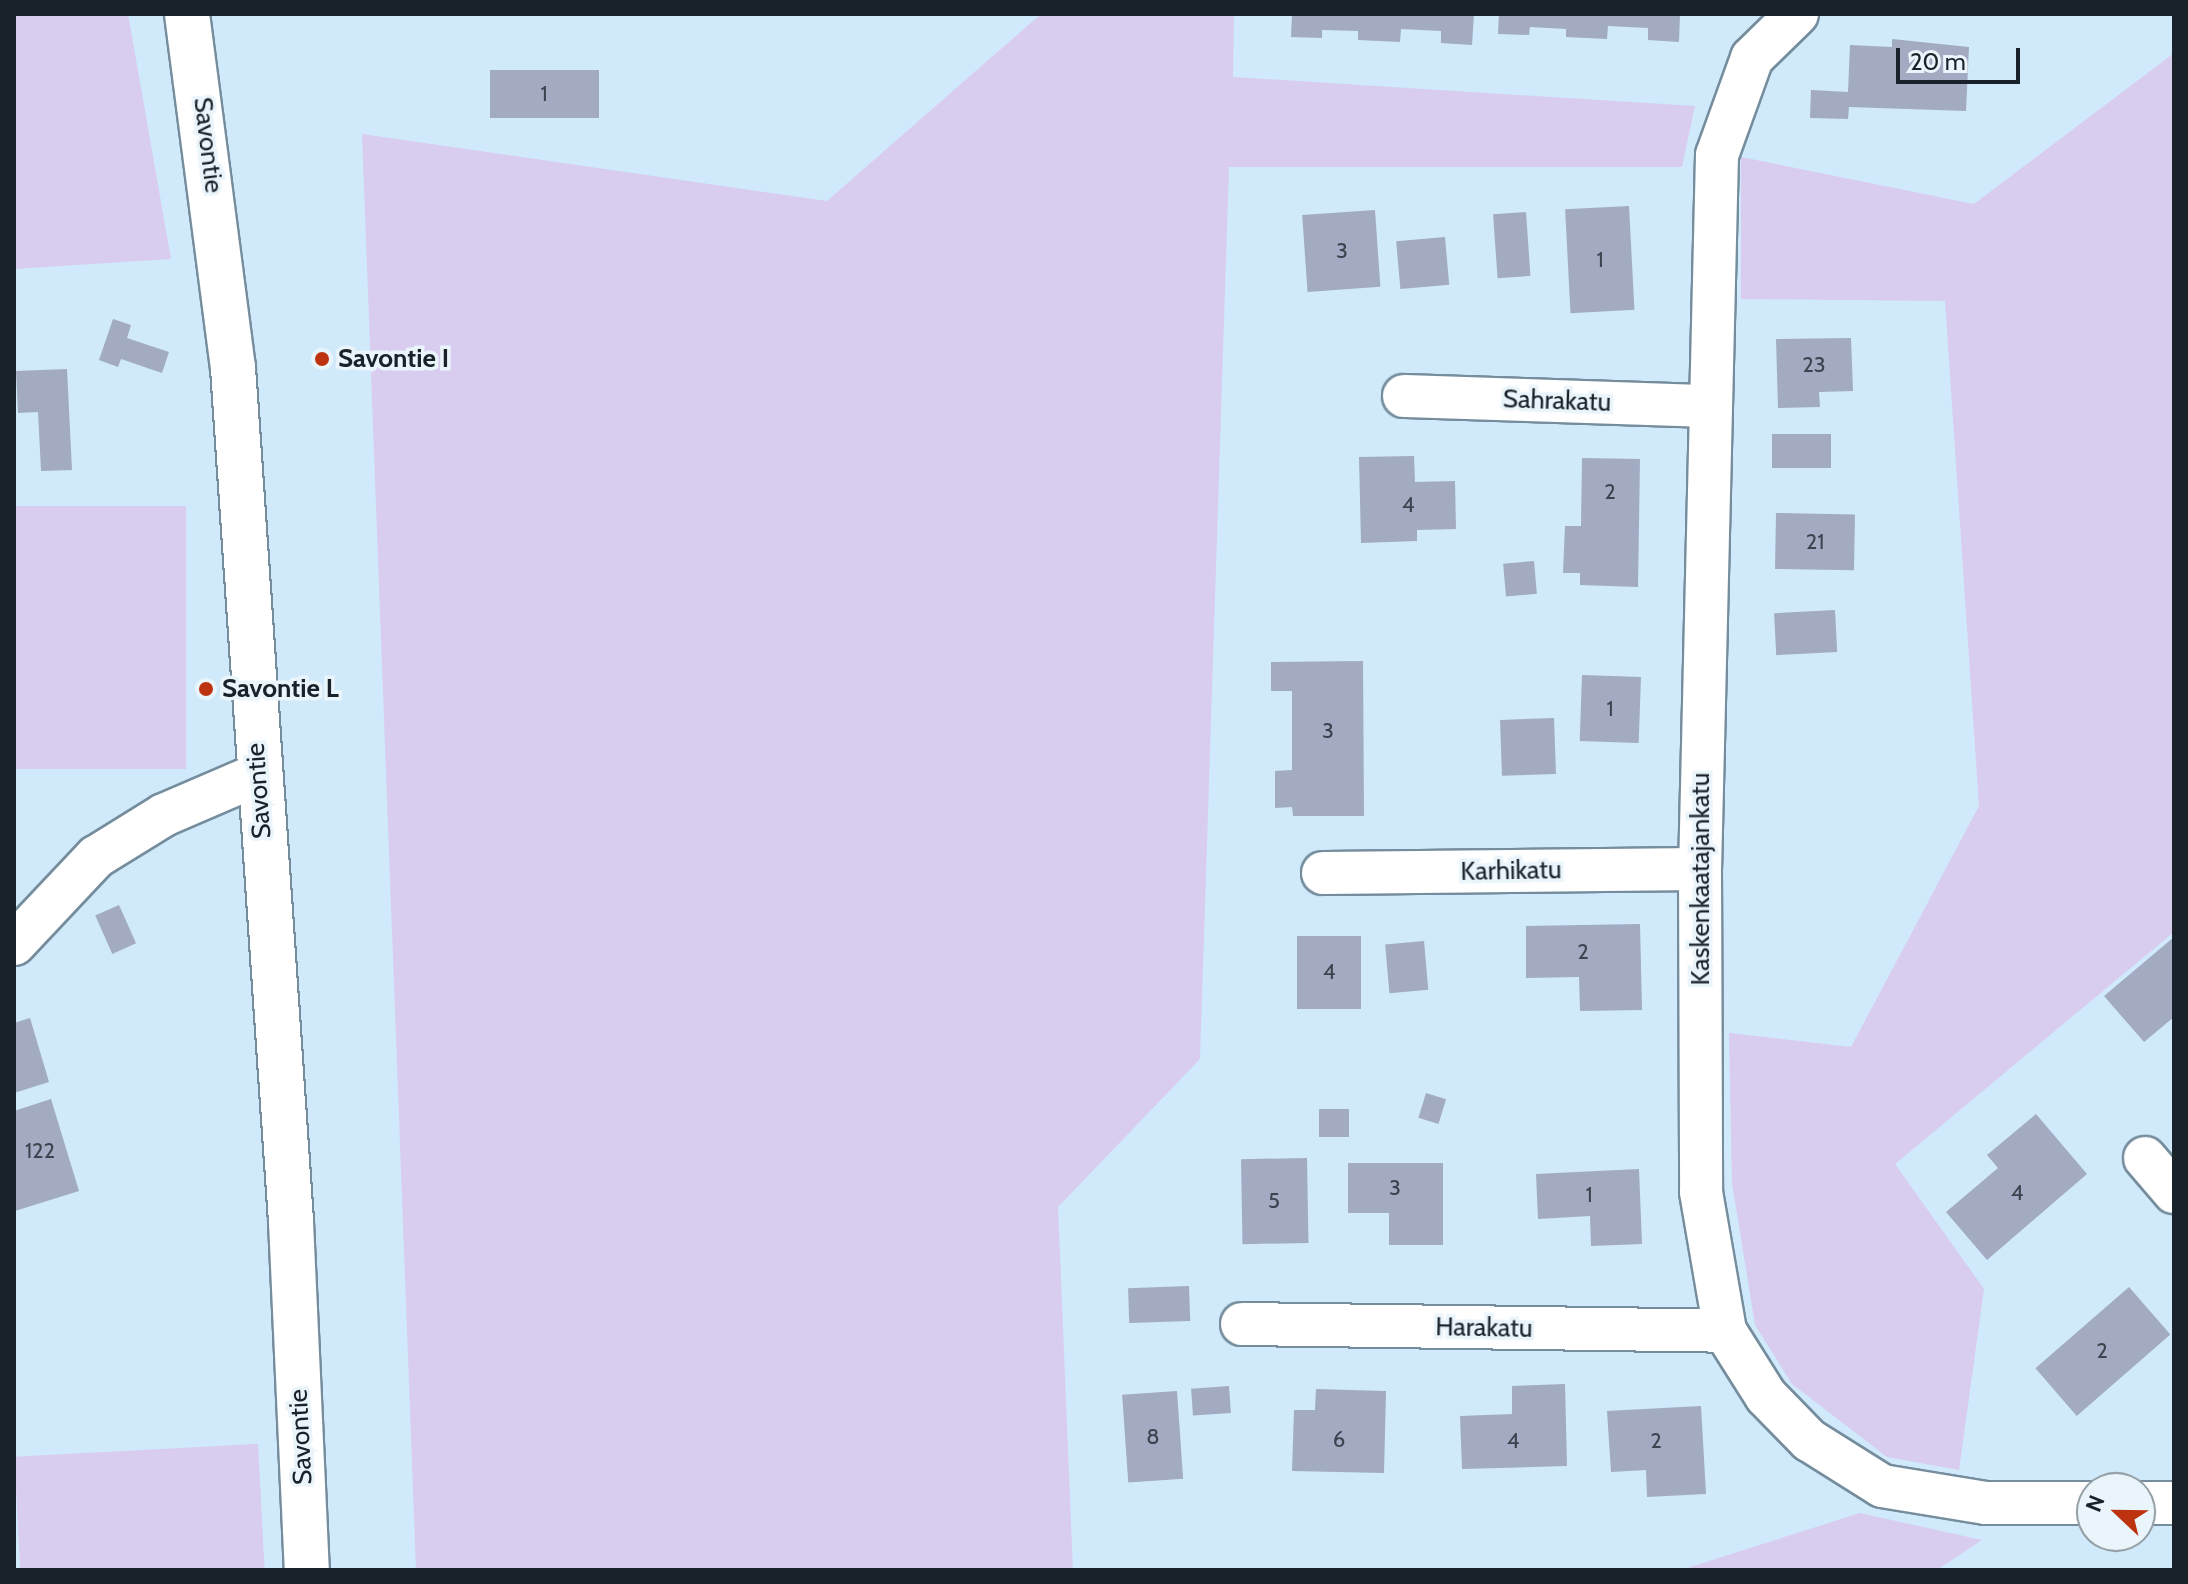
<!DOCTYPE html>
<html>
<head>
<meta charset="utf-8">
<style>
  body { margin:0 }
  #map { position:relative; width:2188px; height:1584px; overflow:hidden; background:#d0e9fb; font-family:Cabin,sans-serif }
  div>[style] { position:absolute }
  [style*='--x'] { left:calc(var(--x)*1px); top:calc(var(--y)*1px); width:calc(var(--w)*1px); rotate:calc(var(--a)*1deg) }
  .green>* { inset:0; background:#d8cdef; transform-origin:0 0 }
  .building>* { inset:0; background:#a2abc2; transform-origin:0 0 }
  .roads { filter:drop-shadow(2px 0 #758d9d) drop-shadow(-2px 0 #758d9d) drop-shadow(0 2px #758d9d) drop-shadow(0 -2px #758d9d) }
  .minor>* { height:42px; margin:-21px; padding:0 21px; transform-origin:21px; border-radius:21px; background:#fff }
  .major>* { height:44px; margin:-22px; padding:0 22px; transform-origin:22px; border-radius:22px; background:#fff }
  .dots>* { width:22px; height:22px; translate:-50% -50%; box-sizing:border-box; border:4px solid #eaf4fb; border-radius:50% }
  span { translate:-50% -50%; white-space:nowrap; text-align:center; line-height:1.15; -webkit-text-stroke:7px #eaf4fb; paint-order:stroke }
  .number-label { font-size:22px; color:#3b444e }
  .number-label span { -webkit-text-stroke-width:0 }
  .street-label { font-size:26px; color:#192228 }
  .poi-label { font-size:26px; color:#192228; font-weight:700 }
  .left { translate:0 -50%; text-align:left }
  .frame { position:absolute; inset:0; border:16px solid #192228; pointer-events:none }
  .north { position:absolute; left:2076px; top:1472px; width:80px; height:80px; box-sizing:border-box; background:#eaf4fb; border:2px solid #96a0a7; border-radius:50%; rotate:292deg; font-size:22px; font-weight:700; line-height:32px; text-align:center; color:#192228 }
  .north::after { content:''; display:block; margin:auto; width:28px; height:36px; background:#bd330f; clip-path:polygon(50% 0,100% 100%,50% 72%,0 100%) }
  .scale { position:absolute; left:1896px; top:48px; width:124px; height:36px; box-sizing:border-box; border:4px solid #192228; border-top:0; padding-left:10px; font-size:24px; line-height:28px; white-space:nowrap; color:#192228; -webkit-text-stroke:6px #eaf4fb; paint-order:stroke }
</style>
</head>
<body>
<div id="map">
  <div class="green">
    <i style="clip-path:polygon(14px 14px,128px 14px,171px 259px,14px 269px)"></i>
    <i style="clip-path:polygon(1041px 14px,1234px 14px,1233px 77px,1695px 106px,1682px 167px,1229px 167px,1200px 1059px,1058px 1207px,1073px 1570px,416px 1570px,362px 134px,827px 201px)"></i>
    <i style="clip-path:polygon(2174px 53px,2174px 932px,1895px 1164px,1984px 1289px,1959px 1470px,1887px 1457px,1792px 1384px,1755px 1325px,1732px 1183px,1729px 1033px,1851px 1047px,1979px 806px,1945px 301px,1741px 299px,1741px 157px,1974px 204px)"></i>
    <i style="left:186px;top:506px;width:263px;height:172px;rotate:90deg"></i>
    <i style="left:258px;top:1444px;width:126px;height:244px;rotate:87deg"></i>
    <i style="clip-path:polygon(1860px 1513px,1982px 1540px,1937px 1570px,1681px 1570px)"></i>
  </div>
  <div class="building">
    <i style="clip-path:polygon(1292px 14px,1474px 14px,1472px 45px,1441px 43px,1441px 31px,1401px 29px,1400px 42px,1358px 40px,1358px 31px,1322px 30px,1322px 38px,1291px 37px)"></i>
    <i style="clip-path:polygon(1499px 14px,1680px 14px,1679px 42px,1648px 40px,1648px 28px,1608px 26px,1607px 39px,1566px 37px,1566px 29px,1530px 27px,1529px 35px,1498px 34px)"></i>
    <i style="clip-path:polygon(1892px 39px,1969px 47px,1966px 111px,1849px 107px,1848px 119px,1810px 118px,1811px 90px,1848px 92px,1850px 45px,1892px 47px)"></i>
    <i style="left:490px;top:70px;width:109px;height:48px"></i>
    <i style="left:1629px;top:206px;width:104px;height:64px;rotate:87deg"></i>
    <i style="left:1375px;top:210px;width:77px;height:73px;rotate:86deg"></i>
    <i style="left:1526px;top:212px;width:64px;height:33px;rotate:86deg"></i>
    <i style="left:1445px;top:237px;width:48px;height:49px;rotate:85deg"></i>
    <i style="clip-path:polygon(113px 319px,131px 325px,127px 338px,169px 352px,162px 373px,121px 359px,118px 367px,99px 360px)"></i>
    <i style="clip-path:polygon(1851px 338px,1853px 391px,1819px 392px,1820px 407px,1778px 408px,1776px 339px)"></i>
    <i style="clip-path:polygon(67px 369px,72px 470px,41px 471px,38px 412px,18px 413px,16px 371px)"></i>
    <i style="left:1772px;top:434px;width:59px;height:34px"></i>
    <i style="clip-path:polygon(1414px 456px,1415px 482px,1455px 481px,1456px 529px,1417px 530px,1417px 541px,1361px 543px,1359px 457px)"></i>
    <i style="clip-path:polygon(1582px 458px,1640px 459px,1638px 587px,1580px 585px,1580px 573px,1563px 573px,1565px 526px,1581px 526px)"></i>
    <i style="left:1776px;top:513px;width:79px;height:56px;rotate:1deg"></i>
    <i style="left:1534px;top:561px;width:33px;height:31px;rotate:85deg"></i>
    <i style="left:1835px;top:610px;width:42px;height:61px;rotate:87deg"></i>
    <i style="clip-path:polygon(1363px 661px,1364px 816px,1293px 816px,1292px 807px,1275px 808px,1275px 771px,1292px 770px,1292px 691px,1271px 691px,1271px 662px)"></i>
    <i style="left:1582px;top:675px;width:59px;height:66px;rotate:2deg"></i>
    <i style="left:1554px;top:718px;width:56px;height:54px;rotate:88deg"></i>
    <i style="left:119px;top:905px;width:42px;height:26px;rotate:66deg"></i>
    <i style="clip-path:polygon(1640px 924px,1642px 1010px,1580px 1011px,1579px 977px,1526px 978px,1526px 926px)"></i>
    <i style="left:1297px;top:936px;width:64px;height:73px"></i>
    <i style="clip-path:polygon(2174px 937px,2174px 1017px,2144px 1042px,2104px 996px)"></i>
    <i style="left:1424px;top:941px;width:49px;height:39px;rotate:85deg"></i>
    <i style="clip-path:polygon(30px 1018px,49px 1082px,14px 1093px,14px 1023px)"></i>
    <i style="left:1426px;top:1093px;width:21px;height:26px;rotate:17deg"></i>
    <i style="clip-path:polygon(51px 1099px,79px 1191px,15px 1211px,14px 1111px)"></i>
    <i style="left:1319px;top:1109px;width:30px;height:28px"></i>
    <i style="clip-path:polygon(2036px 1114px,2087px 1174px,1987px 1260px,1946px 1212px,1998px 1168px,1987px 1155px)"></i>
    <i style="left:1307px;top:1158px;width:85px;height:66px;rotate:89deg"></i>
    <i style="clip-path:polygon(1348px 1163px,1443px 1163px,1443px 1245px,1389px 1245px,1389px 1213px,1348px 1213px)"></i>
    <i style="clip-path:polygon(1639px 1169px,1642px 1244px,1591px 1246px,1590px 1216px,1538px 1219px,1536px 1174px)"></i>
    <i style="left:1189px;top:1286px;width:35px;height:61px;rotate:88deg"></i>
    <i style="left:2129px;top:1287px;width:63px;height:124px;rotate:49deg"></i>
    <i style="clip-path:polygon(1565px 1384px,1567px 1466px,1462px 1469px,1460px 1416px,1512px 1414px,1512px 1386px)"></i>
    <i style="left:1229px;top:1386px;width:27px;height:38px;rotate:86deg"></i>
    <i style="clip-path:polygon(1316px 1389px,1386px 1391px,1384px 1473px,1292px 1471px,1294px 1410px,1315px 1410px)"></i>
    <i style="left:1177px;top:1391px;width:88px;height:55px;rotate:86deg"></i>
    <i style="clip-path:polygon(1701px 1406px,1706px 1494px,1647px 1497px,1646px 1470px,1611px 1472px,1607px 1411px)"></i>
  </div>
  <div class="roads">
    <div class="minor">
      <i style="--x:1797;--y:14;--w:63;--a:135.6"></i>
      <i style="--x:1752;--y:58;--w:103;--a:109.8"></i>
      <i style="--x:1717;--y:155;--w:714;--a:91.36"></i>
      <i style="--x:1700;--y:869;--w:323;--a:89.8"></i>
      <i style="--x:1701;--y:1192;--w:141;--a:80.2"></i>
      <i style="--x:1725;--y:1331;--w:77;--a:57.8"></i>
      <i style="--x:1766;--y:1396;--w:62;--a:45.7"></i>
      <i style="--x:1809;--y:1440;--w:86;--a:32.2"></i>
      <i style="--x:1882;--y:1486;--w:105;--a:9.3"></i>
      <i style="--x:1986;--y:1503;--w:106;--a:0"></i>
      <i style="--x:1404;--y:396;--w:307;--a:1.9"></i>
      <i style="--x:1323;--y:873;--w:377;--a:-0.6"></i>
      <i style="--x:14;--y:944;--w:120;--a:-46.7"></i>
      <i style="--x:96;--y:857;--w:80;--a:-31.7"></i>
      <i style="--x:164;--y:815;--w:101;--a:-23.3"></i>
      <i style="--x:2145;--y:1158;--w:45;--a:49.5"></i>
      <i style="--x:1242;--y:1324;--w:483;--a:0.8"></i>
      <i style="--x:2140;--y:1503;--w:34;--a:0"></i>
    </div>
    <div class="major">
      <i style="--x:187;--y:14;--w:357;--a:82.6"></i>
      <i style="--x:233;--y:368;--w:856;--a:86.11"></i>
      <i style="--x:291;--y:1222;--w:348;--a:87.4"></i>
    </div>
  </div>
  <div class="dots">
    <i style="left:322px;top:359px;background:#bd330f"></i>
    <i style="left:206px;top:689px;background:#bd330f"></i>
  </div>
  <div class="number-label">
    <span style="left:544px;top:94px">1</span>
    <span style="left:1342px;top:251px">3</span>
    <span style="left:1600px;top:260px">1</span>
    <span style="left:1814px;top:365px">23</span>
    <span style="left:1610px;top:492px">2</span>
    <span style="left:1408px;top:505px">4</span>
    <span style="left:1815px;top:542px">21</span>
    <span style="left:1610px;top:709px">1</span>
    <span style="left:1328px;top:731px">3</span>
    <span style="left:1583px;top:952px">2</span>
    <span style="left:1329px;top:972px">4</span>
    <span style="left:40px;top:1151px">122</span>
    <span style="left:1395px;top:1188px">3</span>
    <span style="left:2017px;top:1193px">4</span>
    <span style="left:1589px;top:1195px">1</span>
    <span style="left:1274px;top:1201px">5</span>
    <span style="left:2102px;top:1351px">2</span>
    <span style="left:1153px;top:1437px">8</span>
    <span style="left:1339px;top:1440px">6</span>
    <span style="left:1513px;top:1441px">4</span>
    <span style="left:1656px;top:1441px">2</span>
  </div>
  <div class="street-label">
    <span style="left:208px;top:145px;rotate:83deg">Savontie</span>
    <span style="left:1557px;top:401px;rotate:2deg">Sahrakatu</span>
    <span style="left:259px;top:791px;rotate:-94deg">Savontie</span>
    <span style="left:1511px;top:871px;rotate:-1deg">Karhikatu</span>
    <span style="left:1701px;top:879px;rotate:-90deg">Kaskenkaatajankatu</span>
    <span style="left:1484px;top:1328px;rotate:1deg">Harakatu</span>
    <span style="left:301px;top:1437px;rotate:-93deg">Savontie</span>
  </div>
  <div class="poi-label">
    <span class="left" style="left:338px;top:359px">Savontie I</span>
    <span class="left" style="left:222px;top:689px">Savontie L</span>
  </div>
  <div class="frame"></div>
  <div class="north">N</div>
  <div class="scale">20 m</div>
</div>
</body>
</html>
